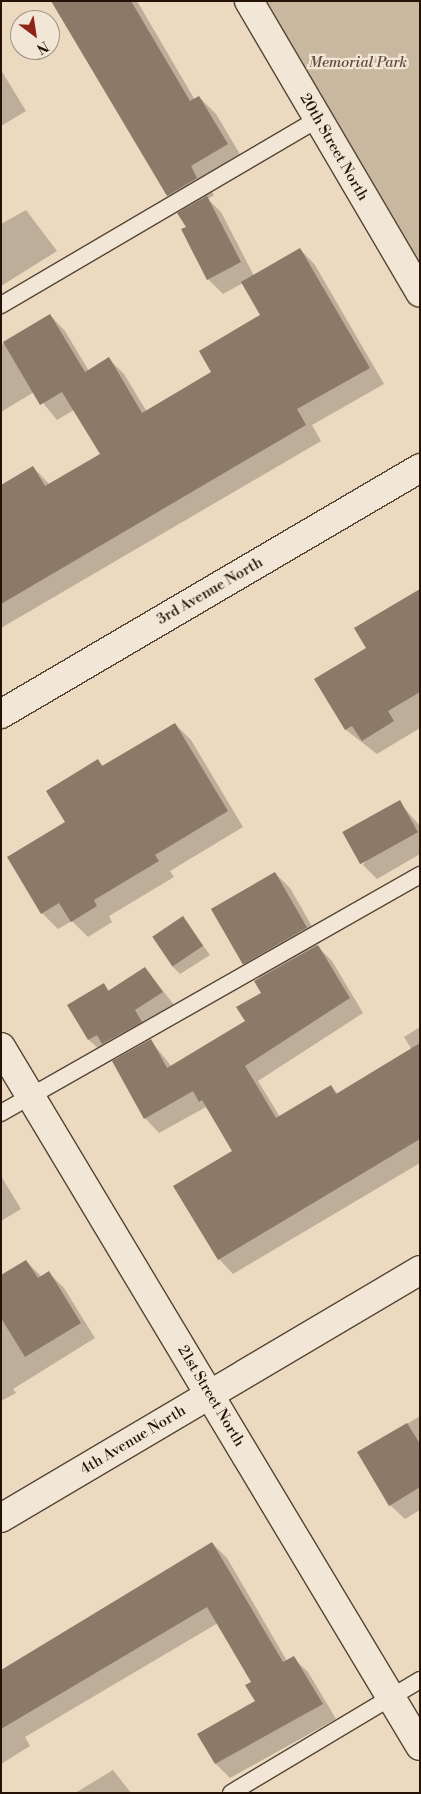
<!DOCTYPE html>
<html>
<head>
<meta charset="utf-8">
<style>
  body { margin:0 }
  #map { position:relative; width:421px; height:1794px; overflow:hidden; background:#ebdac0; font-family:"Libre Bodoni",serif }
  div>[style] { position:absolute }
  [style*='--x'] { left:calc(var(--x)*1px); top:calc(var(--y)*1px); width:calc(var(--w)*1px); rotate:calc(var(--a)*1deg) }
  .green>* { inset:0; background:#c9b8a0 }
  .shadow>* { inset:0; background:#0003 }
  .building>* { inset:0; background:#8b7a67; transform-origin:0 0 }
  .roads { filter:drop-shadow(1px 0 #564534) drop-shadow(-1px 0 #564534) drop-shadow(0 1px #564534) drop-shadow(0 -1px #564534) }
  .service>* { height:16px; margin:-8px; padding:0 8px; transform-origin:8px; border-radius:8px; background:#f2e7d6 }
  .minor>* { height:28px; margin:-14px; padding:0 14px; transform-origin:14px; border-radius:14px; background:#f2e7d6 }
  span { translate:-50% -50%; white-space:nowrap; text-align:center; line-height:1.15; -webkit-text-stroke:4.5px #f2e7d6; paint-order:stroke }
  .park-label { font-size:15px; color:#5e4d3c; font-style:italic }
  .street-label { font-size:15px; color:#241306 }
  .frame { position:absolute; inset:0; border:2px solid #241306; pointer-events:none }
  .north { position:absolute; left:10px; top:10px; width:50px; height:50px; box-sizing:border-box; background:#f2e7d6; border:1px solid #a09283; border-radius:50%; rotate:149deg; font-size:14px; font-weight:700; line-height:20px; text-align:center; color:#241306 }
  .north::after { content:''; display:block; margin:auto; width:18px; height:22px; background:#8f2418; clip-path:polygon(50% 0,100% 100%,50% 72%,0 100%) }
</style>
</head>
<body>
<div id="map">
  <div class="green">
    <i style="clip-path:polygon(249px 1px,420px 1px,420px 293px)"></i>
  </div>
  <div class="shadow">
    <i style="clip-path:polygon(53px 1px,137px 1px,195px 100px,199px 97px,216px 114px,244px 161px,207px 184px,214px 195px,208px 199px,221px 212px,254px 276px,300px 249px,315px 265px,384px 384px,312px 425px,321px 441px,1px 628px,1px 486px,33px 467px,50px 485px,101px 454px,74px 410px,57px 420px,34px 392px,1px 412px,1px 345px,50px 315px,65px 331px,89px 371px,109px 359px,124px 374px,147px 412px,212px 373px,262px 316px,243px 283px,223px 294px,208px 279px,184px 211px,168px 195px)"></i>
    <i style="clip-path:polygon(1px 70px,26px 111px,1px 126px)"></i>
    <i style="clip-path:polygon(26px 210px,57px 251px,1px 286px,1px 224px)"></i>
    <i style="clip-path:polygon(420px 591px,420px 728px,377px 754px,346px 730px,316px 679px,368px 648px)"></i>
    <i style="clip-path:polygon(175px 724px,191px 740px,243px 827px,170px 871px,174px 877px,109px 916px,112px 922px,88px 937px,72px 921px,58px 929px,42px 913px,66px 823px,98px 761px,104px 767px)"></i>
    <i style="clip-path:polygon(399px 802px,420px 826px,420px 854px,377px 879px,363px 865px)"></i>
    <i style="clip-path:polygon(275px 873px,290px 888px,321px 942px,316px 945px,332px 961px,363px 1013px,258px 1081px,280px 1117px,331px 1086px,338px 1094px,412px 1050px,404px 1037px,420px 1027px,420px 1163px,233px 1274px,219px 1259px,234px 1151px,206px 1107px,159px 1133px,145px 1118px,151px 1041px,172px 1067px,246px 1022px,263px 993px,260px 979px,245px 963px)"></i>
    <i style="clip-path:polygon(183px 918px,210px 955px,180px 974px,172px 966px)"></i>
    <i style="clip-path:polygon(145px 968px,175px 1006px,102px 1052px,89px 1040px,69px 1006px,104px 985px,110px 991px)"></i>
    <i style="clip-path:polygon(1px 1176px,21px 1209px,1px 1221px)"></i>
    <i style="clip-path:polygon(26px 1261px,42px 1277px,49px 1273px,64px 1288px,95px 1338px,13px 1389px,16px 1393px,1px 1401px,1px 1277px)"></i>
    <i style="clip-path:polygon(420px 1416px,420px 1510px,405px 1519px,390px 1505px,359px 1453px)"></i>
    <i style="clip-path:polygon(212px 1543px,227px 1558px,287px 1661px,293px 1658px,308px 1672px,336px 1719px,230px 1778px,216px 1764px,199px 1734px,257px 1702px,253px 1682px,218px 1623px,25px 1737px,30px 1746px,1px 1764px,1px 1671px)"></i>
    <i style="clip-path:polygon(113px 1770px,131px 1793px,77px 1793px,77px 1792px)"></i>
  </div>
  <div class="building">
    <i style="clip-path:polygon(51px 1px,131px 1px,190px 101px,199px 96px,228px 144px,191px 166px,197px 178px,167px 196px)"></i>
    <i style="clip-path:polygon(207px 196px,241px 262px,207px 280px,181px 229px,186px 227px,177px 213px)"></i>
    <i style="clip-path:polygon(300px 248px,370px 368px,297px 409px,306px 425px,1px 604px,1px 485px,33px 466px,45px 486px,100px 454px,62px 392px,40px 405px,3px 342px,50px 314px,85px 372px,109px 357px,142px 413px,211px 372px,199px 351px,260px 315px,241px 282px)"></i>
    <i style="clip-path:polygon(420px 589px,420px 692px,388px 711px,394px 721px,362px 741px,352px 726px,345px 730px,314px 679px,366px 648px,354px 628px)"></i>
    <i style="clip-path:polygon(175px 723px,228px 811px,155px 855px,159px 861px,94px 900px,97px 906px,71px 922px,59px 903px,41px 914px,7px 857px,65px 822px,46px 791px,98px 759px,102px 766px)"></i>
    <i style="left:400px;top:800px;width:37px;height:66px;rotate:61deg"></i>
    <i style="left:275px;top:872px;width:64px;height:74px;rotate:60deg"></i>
    <i style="left:183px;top:916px;width:36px;height:37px;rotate:56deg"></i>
    <i style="clip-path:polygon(318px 945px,350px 998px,245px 1066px,276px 1118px,331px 1085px,336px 1094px,420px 1043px,420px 1139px,218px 1260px,173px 1186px,232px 1151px,202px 1100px,199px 1102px,193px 1091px,144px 1119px,112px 1061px,151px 1039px,167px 1068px,245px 1021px,236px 1007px,261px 993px,254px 981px)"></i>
    <i style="clip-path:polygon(145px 967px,163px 992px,135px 1010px,142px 1022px,102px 1044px,97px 1035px,88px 1040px,67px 1005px,104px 983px,108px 991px)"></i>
    <i style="clip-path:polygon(26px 1260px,38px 1278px,49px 1271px,81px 1323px,25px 1357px,1px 1318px,1px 1275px)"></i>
    <i style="clip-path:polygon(407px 1423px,420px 1444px,420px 1487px,389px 1506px,357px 1452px)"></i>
    <i style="clip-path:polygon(212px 1542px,283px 1662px,294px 1656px,323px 1704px,215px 1764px,197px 1734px,255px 1701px,245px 1685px,251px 1682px,207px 1607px,1px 1729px,1px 1670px)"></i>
  </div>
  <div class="roads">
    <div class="service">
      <i style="--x:1;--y:305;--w:368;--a:-30.4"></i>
      <i style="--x:1;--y:1113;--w:482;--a:-29.6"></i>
      <i style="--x:231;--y:1793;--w:220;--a:-30.9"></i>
    </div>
    <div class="minor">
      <i style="--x:249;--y:1;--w:338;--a:59.6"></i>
      <i style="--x:1;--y:714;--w:486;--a:-30.4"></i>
      <i style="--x:1;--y:1047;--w:815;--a:59.06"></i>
      <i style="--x:1;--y:1518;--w:487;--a:-30.6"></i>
    </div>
  </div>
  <div class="park-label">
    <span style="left:358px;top:63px">Memorial Park</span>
  </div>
  <div class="street-label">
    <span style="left:334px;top:147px;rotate:60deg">20th Street North</span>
    <span style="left:210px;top:591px;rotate:-30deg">3rd Avenue North</span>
    <span style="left:211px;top:1396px;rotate:59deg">21st Street North</span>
    <span style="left:133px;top:1440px;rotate:-31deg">4th Avenue North</span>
  </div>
  <div class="frame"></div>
  <div class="north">N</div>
</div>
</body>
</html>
